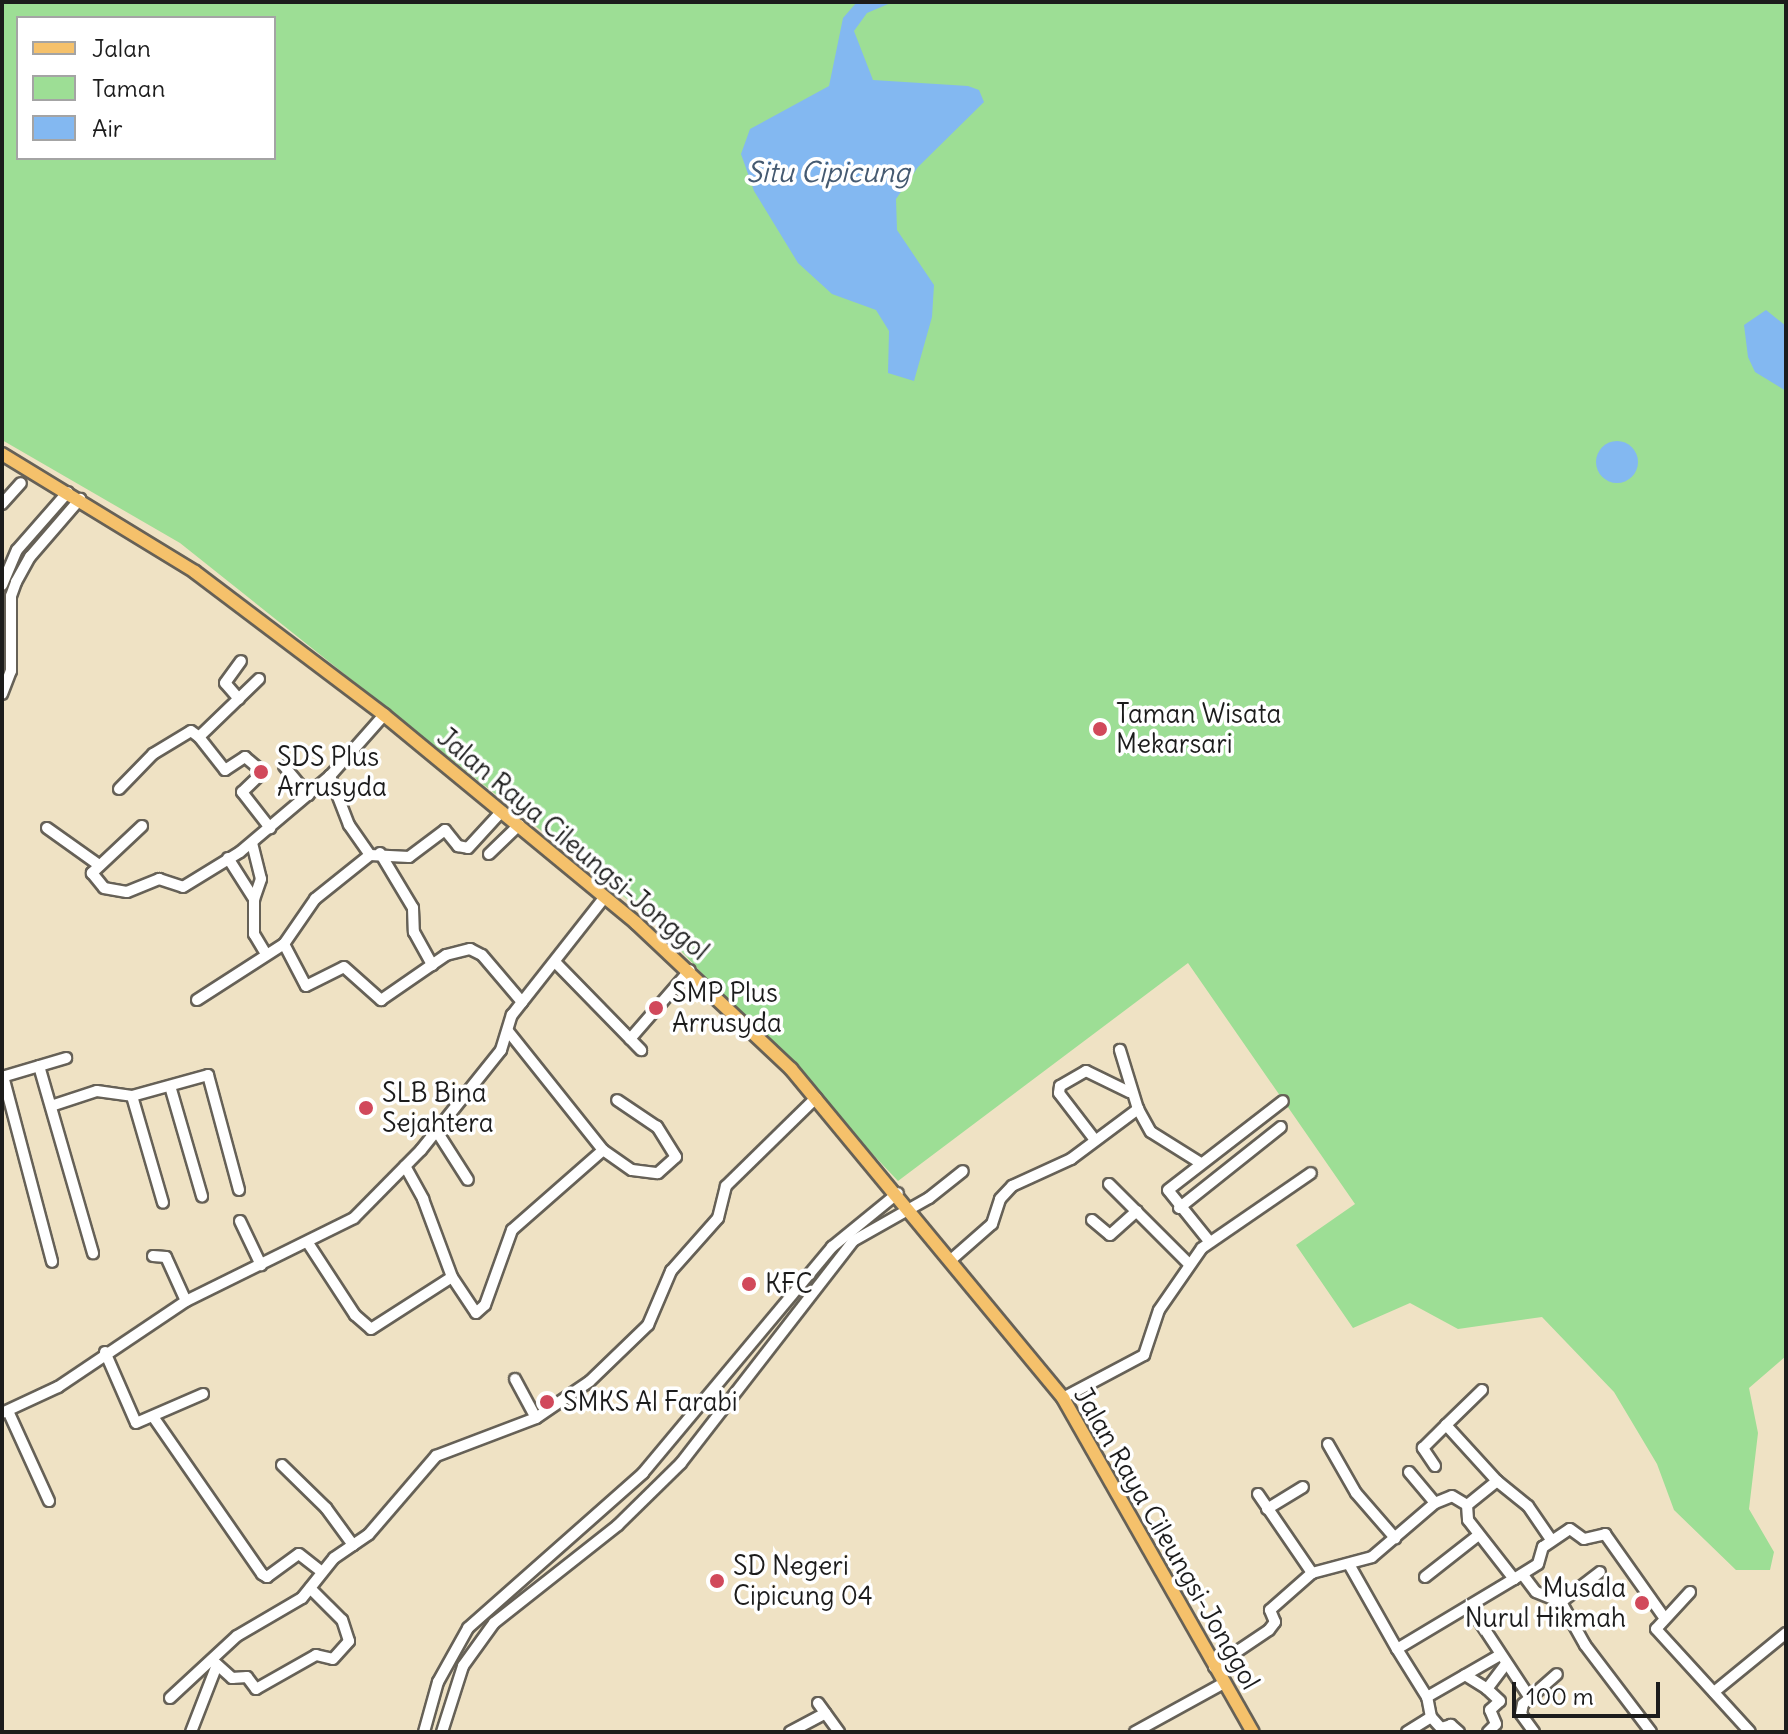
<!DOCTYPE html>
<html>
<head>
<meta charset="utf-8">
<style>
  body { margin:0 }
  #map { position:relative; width:1788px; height:1734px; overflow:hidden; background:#efe2c4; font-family:Delius,sans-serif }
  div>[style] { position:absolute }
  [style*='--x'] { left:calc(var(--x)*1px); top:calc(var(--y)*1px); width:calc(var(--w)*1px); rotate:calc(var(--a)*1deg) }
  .green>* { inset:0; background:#9dde95 }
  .water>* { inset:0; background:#83b8f1 }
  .round { border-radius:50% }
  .roads { filter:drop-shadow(2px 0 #666157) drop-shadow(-2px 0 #666157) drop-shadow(0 2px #666157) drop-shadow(0 -2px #666157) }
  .minor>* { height:10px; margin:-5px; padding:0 5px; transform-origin:5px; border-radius:5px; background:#fff }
  .major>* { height:12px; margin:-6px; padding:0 6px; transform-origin:6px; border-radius:6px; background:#f5c16b }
  .dots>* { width:22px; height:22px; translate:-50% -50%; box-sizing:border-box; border:4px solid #fff; border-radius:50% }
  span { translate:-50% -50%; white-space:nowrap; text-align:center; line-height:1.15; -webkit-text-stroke:7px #fff; paint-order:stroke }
  .poi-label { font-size:26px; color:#1c1c1c }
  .left { translate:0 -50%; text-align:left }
  .right { translate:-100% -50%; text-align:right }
  .street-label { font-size:26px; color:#1c1c1c }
  .water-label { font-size:28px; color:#455a71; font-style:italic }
  .frame { position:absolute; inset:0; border:4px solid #1c1c1c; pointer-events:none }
  .legend { position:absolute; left:16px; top:16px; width:260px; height:144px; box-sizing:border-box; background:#fff; border:2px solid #a4a4a4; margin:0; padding:10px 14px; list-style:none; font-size:24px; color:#1c1c1c }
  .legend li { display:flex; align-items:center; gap:16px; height:40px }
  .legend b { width:40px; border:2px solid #a4a4a4 }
  .scale { position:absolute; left:1512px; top:1682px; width:148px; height:36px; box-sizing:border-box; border:4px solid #1c1c1c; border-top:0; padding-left:10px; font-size:24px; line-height:28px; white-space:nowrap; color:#1c1c1c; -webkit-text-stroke:6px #fff; paint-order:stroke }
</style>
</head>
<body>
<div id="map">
  <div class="green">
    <i style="clip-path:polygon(evenodd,2px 2px,1786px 2px,1786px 1356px,1749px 1388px,1758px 1433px,1749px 1509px,1774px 1552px,1770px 1570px,1736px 1570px,1674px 1510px,1657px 1464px,1614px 1392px,1542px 1317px,1458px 1329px,1410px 1303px,1353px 1328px,1296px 1245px,1355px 1204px,1188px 963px,898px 1181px,647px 915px,180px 543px,2px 440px,2px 2px,18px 18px,274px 18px,274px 158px,18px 158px,18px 18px)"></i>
  </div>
  <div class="water">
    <i style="clip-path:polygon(857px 2px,893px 2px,867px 13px,854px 31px,873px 80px,968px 86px,979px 90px,984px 102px,918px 167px,896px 199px,897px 230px,934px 285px,932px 317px,914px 381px,888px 373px,889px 331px,876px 310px,832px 294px,798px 263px,754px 191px,741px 154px,750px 129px,829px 86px,843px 18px)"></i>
    <i style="clip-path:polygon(1766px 310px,1786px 326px,1786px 391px,1755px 372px,1748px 357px,1744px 325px)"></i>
    <i class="round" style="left:1596px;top:441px;width:42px;height:42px"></i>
  </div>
  <div class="roads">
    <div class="minor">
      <i style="--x:2;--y:504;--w:28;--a:-48"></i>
      <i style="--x:2;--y:585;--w:38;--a:-67"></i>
      <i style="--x:17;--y:550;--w:77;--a:-48.7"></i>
      <i style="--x:259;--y:679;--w:83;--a:136"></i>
      <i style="--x:199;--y:737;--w:42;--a:51.8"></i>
      <i style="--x:225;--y:770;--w:24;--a:-33"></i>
      <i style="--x:245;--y:757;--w:23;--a:40"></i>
      <i style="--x:263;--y:772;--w:29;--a:136"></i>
      <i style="--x:242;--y:792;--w:46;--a:52.1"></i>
      <i style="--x:2;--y:694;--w:25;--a:-69"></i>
      <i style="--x:11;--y:671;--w:75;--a:-90"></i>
      <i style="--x:11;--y:596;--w:15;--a:-70"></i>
      <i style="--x:16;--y:582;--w:29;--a:-61"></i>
      <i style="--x:30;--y:557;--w:77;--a:-49.2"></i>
      <i style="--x:239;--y:699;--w:21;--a:-131"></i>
      <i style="--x:225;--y:683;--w:27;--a:-54"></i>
      <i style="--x:284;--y:766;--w:38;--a:50"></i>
      <i style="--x:119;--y:789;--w:49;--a:-45.8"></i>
      <i style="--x:153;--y:754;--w:44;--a:-31.2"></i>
      <i style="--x:191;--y:731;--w:10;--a:37"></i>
      <i style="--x:142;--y:826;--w:69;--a:136.8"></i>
      <i style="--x:92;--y:873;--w:19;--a:51"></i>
      <i style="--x:104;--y:888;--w:23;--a:10"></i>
      <i style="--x:127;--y:892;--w:35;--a:-22"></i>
      <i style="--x:159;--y:879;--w:25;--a:18"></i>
      <i style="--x:183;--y:887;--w:67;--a:-31.6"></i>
      <i style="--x:240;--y:852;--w:118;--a:-40.2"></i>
      <i style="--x:330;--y:776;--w:81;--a:-48.5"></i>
      <i style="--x:47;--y:828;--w:64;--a:35.4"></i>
      <i style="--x:252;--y:843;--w:37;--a:76"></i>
      <i style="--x:261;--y:879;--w:21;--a:109"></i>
      <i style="--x:254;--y:899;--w:35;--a:90"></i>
      <i style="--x:254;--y:934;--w:23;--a:59"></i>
      <i style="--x:380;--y:853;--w:64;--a:59"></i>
      <i style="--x:413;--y:908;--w:24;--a:88"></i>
      <i style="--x:414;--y:932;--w:38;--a:61"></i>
      <i style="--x:489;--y:854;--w:42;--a:-44"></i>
      <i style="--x:370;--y:855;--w:39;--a:3"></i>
      <i style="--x:409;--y:857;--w:45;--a:-36.9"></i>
      <i style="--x:445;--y:830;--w:21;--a:51"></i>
      <i style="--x:458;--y:846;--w:10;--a:11"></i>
      <i style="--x:468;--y:848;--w:50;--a:-47.4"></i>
      <i style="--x:228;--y:858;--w:49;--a:57.6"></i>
      <i style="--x:284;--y:944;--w:47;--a:62.4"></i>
      <i style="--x:306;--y:986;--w:42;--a:-26.6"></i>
      <i style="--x:344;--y:967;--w:50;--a:41.7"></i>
      <i style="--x:381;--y:1000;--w:79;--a:-34.7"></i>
      <i style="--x:446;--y:955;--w:25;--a:-14"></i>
      <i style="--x:470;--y:949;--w:13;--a:27"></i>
      <i style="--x:482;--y:955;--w:62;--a:49.6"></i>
      <i style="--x:556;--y:963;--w:122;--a:45.7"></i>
      <i style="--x:197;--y:1000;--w:103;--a:-32.8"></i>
      <i style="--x:284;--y:944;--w:55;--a:-55.4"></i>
      <i style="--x:315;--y:899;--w:70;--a:-38.7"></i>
      <i style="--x:370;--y:855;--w:37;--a:-125"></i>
      <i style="--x:349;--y:825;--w:53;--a:-111.2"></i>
      <i style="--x:508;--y:1031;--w:152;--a:51.4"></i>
      <i style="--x:603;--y:1150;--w:35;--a:35"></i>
      <i style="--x:632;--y:1170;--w:26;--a:7"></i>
      <i style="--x:658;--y:1173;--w:24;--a:-42"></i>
      <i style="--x:676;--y:1157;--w:36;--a:-122"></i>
      <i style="--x:657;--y:1127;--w:48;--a:-146"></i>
      <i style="--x:630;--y:1039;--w:91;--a:-49"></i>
      <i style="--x:39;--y:1066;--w:195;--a:73.9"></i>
      <i style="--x:3;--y:1076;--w:192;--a:75.2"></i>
      <i style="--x:2;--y:1077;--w:67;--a:-16.5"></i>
      <i style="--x:170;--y:1086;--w:115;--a:73.8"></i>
      <i style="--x:132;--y:1096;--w:111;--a:73.8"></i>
      <i style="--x:51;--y:1106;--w:48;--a:-18.1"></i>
      <i style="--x:97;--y:1091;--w:35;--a:8"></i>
      <i style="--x:132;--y:1096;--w:79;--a:-15.4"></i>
      <i style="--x:208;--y:1075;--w:119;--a:74.9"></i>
      <i style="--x:1138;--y:1109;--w:26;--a:61"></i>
      <i style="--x:1151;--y:1132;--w:57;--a:32"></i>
      <i style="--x:436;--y:1130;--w:59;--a:57.4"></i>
      <i style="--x:1095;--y:1140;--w:59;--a:-127.5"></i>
      <i style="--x:1059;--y:1093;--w:7;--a:-82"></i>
      <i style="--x:1060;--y:1086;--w:30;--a:-30"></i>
      <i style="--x:1086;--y:1071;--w:48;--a:26"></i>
      <i style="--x:405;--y:1166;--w:38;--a:61"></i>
      <i style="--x:423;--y:1199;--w:83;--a:69.6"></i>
      <i style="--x:452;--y:1277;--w:43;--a:56.3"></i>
      <i style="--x:476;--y:1313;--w:12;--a:-42"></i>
      <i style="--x:485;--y:1305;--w:80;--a:-70.2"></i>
      <i style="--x:512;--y:1230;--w:121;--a:-41.3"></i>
      <i style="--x:1109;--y:1184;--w:113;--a:45"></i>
      <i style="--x:1179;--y:1208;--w:130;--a:-38.5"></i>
      <i style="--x:1092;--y:1220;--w:23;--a:40"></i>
      <i style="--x:1110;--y:1235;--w:36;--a:-42"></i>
      <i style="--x:240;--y:1221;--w:49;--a:64.5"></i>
      <i style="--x:1209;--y:1241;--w:65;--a:-128.8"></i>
      <i style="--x:1168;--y:1190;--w:145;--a:-37.7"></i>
      <i style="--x:308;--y:1243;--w:86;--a:56.9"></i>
      <i style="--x:355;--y:1315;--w:21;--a:41"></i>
      <i style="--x:371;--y:1329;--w:96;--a:-32.7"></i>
      <i style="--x:153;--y:1256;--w:13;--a:4"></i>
      <i style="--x:166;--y:1257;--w:48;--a:65.6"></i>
      <i style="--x:952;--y:1259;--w:53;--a:-41.2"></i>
      <i style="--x:992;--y:1224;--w:26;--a:-72"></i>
      <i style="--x:1000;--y:1199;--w:18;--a:-47"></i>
      <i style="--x:1012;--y:1186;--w:65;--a:-24.6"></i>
      <i style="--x:1071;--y:1159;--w:84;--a:-36.7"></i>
      <i style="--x:1138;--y:1109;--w:62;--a:-107"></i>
      <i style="--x:105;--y:1352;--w:77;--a:66.4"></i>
      <i style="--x:136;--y:1423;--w:73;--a:-23.4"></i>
      <i style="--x:515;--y:1379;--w:44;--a:61.7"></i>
      <i style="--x:1482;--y:1390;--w:50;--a:135.8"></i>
      <i style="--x:1446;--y:1425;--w:76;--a:47.7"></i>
      <i style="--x:1497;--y:1481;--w:40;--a:39"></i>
      <i style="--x:1528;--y:1506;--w:42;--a:55.6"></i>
      <i style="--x:1063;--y:1398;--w:92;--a:-28"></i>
      <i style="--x:1144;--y:1355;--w:47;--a:-71.6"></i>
      <i style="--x:1159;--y:1310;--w:75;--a:-55.3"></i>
      <i style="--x:1202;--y:1248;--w:132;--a:-34.5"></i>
      <i style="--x:8;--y:1411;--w:99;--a:65.5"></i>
      <i style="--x:2;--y:1413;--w:62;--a:-24.9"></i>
      <i style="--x:58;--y:1387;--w:154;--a:-33.9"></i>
      <i style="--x:186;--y:1301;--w:187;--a:-26.3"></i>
      <i style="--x:354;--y:1218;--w:95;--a:-45.4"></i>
      <i style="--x:421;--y:1150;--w:128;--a:-51.3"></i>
      <i style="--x:501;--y:1050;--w:37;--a:-73"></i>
      <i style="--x:512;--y:1015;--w:150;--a:-51.8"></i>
      <i style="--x:154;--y:1418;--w:190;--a:55.3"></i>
      <i style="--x:262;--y:1574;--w:6;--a:31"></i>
      <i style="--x:267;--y:1577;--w:39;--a:-36"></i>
      <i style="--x:299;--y:1554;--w:29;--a:38"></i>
      <i style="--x:1328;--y:1444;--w:56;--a:60.3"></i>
      <i style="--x:1356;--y:1493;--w:60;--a:49.1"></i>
      <i style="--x:282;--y:1465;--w:62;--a:44.3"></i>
      <i style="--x:326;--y:1508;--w:46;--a:53.9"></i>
      <i style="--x:1435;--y:1466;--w:22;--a:-124"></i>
      <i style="--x:1423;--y:1448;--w:33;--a:-45"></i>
      <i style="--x:1409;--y:1472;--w:40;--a:50"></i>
      <i style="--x:1497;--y:1481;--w:38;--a:141"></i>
      <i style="--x:1467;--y:1505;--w:15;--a:86"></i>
      <i style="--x:1468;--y:1520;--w:75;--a:52.1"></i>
      <i style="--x:1514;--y:1579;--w:28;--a:-32"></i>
      <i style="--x:1538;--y:1564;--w:18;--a:-74"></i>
      <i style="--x:1543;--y:1547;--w:32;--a:-34"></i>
      <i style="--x:1570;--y:1529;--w:17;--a:36"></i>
      <i style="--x:1584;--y:1539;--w:22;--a:-13"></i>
      <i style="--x:1605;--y:1534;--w:100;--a:54.7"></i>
      <i style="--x:1258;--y:1494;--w:96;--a:55.6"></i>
      <i style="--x:1267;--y:1509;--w:42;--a:-31.4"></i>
      <i style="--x:1350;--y:1566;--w:95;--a:60.5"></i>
      <i style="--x:1523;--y:1575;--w:21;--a:53"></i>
      <i style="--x:1536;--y:1592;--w:27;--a:22"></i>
      <i style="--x:1561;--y:1602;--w:49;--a:60.8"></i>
      <i style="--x:1585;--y:1645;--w:109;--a:52.8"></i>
      <i style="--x:1425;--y:1577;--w:65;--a:-38.1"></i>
      <i style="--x:1690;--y:1592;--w:50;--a:132.6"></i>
      <i style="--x:1656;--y:1629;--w:139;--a:47.6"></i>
      <i style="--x:1561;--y:1602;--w:49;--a:-37.6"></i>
      <i style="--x:1470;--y:1607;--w:109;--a:56.6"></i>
      <i style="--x:212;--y:1660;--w:27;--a:42"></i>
      <i style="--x:232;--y:1678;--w:15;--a:-4"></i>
      <i style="--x:247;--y:1677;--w:15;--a:53"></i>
      <i style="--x:256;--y:1689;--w:69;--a:-29.5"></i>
      <i style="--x:316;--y:1655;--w:17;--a:13"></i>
      <i style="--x:333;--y:1659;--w:24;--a:-48"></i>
      <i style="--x:349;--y:1641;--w:22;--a:-108"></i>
      <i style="--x:342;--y:1620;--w:45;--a:-135"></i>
      <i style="--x:1214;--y:1667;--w:66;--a:-33.9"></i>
      <i style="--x:1269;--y:1630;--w:10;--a:-53"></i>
      <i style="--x:1275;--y:1622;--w:13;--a:-113"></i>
      <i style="--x:1270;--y:1610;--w:56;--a:-41.4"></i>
      <i style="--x:1312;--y:1573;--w:62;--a:-14.9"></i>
      <i style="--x:1372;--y:1557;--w:83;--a:-40.6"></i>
      <i style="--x:1435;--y:1503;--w:18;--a:-22"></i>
      <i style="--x:1452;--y:1496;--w:17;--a:31"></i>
      <i style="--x:1465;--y:1675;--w:26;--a:32"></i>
      <i style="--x:1714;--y:1692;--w:93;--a:-39.3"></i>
      <i style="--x:1427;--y:1697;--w:84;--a:-29.9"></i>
      <i style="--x:170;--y:1698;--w:91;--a:-42.8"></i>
      <i style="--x:237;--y:1636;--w:75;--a:-30.3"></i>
      <i style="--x:302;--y:1598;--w:51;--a:-51.3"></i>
      <i style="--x:334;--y:1558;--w:42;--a:-34.4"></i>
      <i style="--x:369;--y:1534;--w:103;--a:-49.3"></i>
      <i style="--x:436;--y:1456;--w:107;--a:-20.8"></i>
      <i style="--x:536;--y:1418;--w:65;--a:-34.4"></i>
      <i style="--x:590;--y:1381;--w:81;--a:-44"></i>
      <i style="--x:648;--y:1325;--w:59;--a:-66.9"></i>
      <i style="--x:671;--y:1271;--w:71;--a:-48.4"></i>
      <i style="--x:718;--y:1218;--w:33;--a:-76"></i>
      <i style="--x:726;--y:1186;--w:126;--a:-44.4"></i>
      <i style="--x:818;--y:1703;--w:36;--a:54"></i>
      <i style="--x:191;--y:1732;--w:72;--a:-68.8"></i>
      <i style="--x:424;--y:1732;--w:52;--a:-74.4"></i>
      <i style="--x:438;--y:1682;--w:62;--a:-60.9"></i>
      <i style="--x:468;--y:1628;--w:234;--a:-41.5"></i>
      <i style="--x:643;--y:1473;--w:295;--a:-50.1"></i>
      <i style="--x:832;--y:1247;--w:85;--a:-39.3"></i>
      <i style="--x:442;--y:1732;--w:69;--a:-72.3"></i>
      <i style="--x:463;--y:1666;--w:53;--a:-54.2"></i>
      <i style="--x:494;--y:1623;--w:158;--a:-38.3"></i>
      <i style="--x:618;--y:1525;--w:88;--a:-44.5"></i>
      <i style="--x:681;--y:1463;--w:281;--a:-52.2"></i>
      <i style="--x:853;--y:1241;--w:87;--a:-29.5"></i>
      <i style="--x:929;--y:1198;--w:43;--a:-38.5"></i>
      <i style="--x:790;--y:1732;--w:40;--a:-28"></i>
      <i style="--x:1135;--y:1732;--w:102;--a:-28.8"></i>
      <i style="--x:1407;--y:1732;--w:28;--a:-32"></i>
      <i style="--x:1459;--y:1732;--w:11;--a:-139"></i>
      <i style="--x:1451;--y:1725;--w:10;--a:163"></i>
      <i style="--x:1441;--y:1728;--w:15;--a:-132"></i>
      <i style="--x:1431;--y:1717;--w:20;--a:-101"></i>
      <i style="--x:1427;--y:1697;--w:57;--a:-122"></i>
      <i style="--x:1397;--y:1649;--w:136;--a:-30.9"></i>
      <i style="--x:1488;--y:1732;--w:11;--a:-45"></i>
      <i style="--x:1496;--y:1724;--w:15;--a:-113"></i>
      <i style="--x:1490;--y:1710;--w:13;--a:-42"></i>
      <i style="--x:1500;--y:1701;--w:18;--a:-137"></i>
      <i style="--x:1487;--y:1689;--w:31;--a:-53"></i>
      <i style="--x:1534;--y:1732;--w:22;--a:-126"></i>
      <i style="--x:1521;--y:1714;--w:10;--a:-79"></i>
      <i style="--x:1523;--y:1704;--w:45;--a:-41.4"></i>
    </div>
    <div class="major">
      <i style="--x:2;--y:454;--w:226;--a:31.4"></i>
      <i style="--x:195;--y:572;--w:237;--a:37.1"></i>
      <i style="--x:384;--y:715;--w:327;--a:39.5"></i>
      <i style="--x:636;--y:923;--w:213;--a:43.3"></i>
      <i style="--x:791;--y:1069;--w:427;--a:50.4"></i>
      <i style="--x:1063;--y:1398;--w:384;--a:60.4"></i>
    </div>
  </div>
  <div class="dots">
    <i style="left:1100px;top:729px;background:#d1495b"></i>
    <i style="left:261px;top:772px;background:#d1495b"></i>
    <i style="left:656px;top:1008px;background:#d1495b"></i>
    <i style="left:366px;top:1108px;background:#d1495b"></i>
    <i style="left:749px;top:1284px;background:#d1495b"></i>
    <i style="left:547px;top:1402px;background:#d1495b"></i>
    <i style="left:717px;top:1581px;background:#d1495b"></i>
    <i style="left:1642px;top:1603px;background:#d1495b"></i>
  </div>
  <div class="poi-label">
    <span class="left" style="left:1116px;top:729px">Taman Wisata<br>Mekarsari</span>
    <span class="left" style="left:277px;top:772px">SDS Plus<br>Arrusyda</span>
    <span class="left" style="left:672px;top:1008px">SMP Plus<br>Arrusyda</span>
    <span class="left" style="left:382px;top:1108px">SLB Bina<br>Sejahtera</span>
    <span class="left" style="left:765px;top:1284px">KFC</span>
    <span class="left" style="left:563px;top:1402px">SMKS Al Farabi</span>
    <span class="left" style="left:733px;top:1581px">SD Negeri<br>Cipicung 04</span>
    <span class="right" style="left:1626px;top:1603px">Musala<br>Nurul Hikmah</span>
  </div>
  <div class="street-label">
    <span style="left:573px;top:844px;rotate:40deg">Jalan Raya Cileungsi-Jonggol</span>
    <span style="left:1167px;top:1538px;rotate:60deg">Jalan Raya Cileungsi-Jonggol</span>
  </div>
  <div class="water-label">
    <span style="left:828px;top:172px">Situ Cipicung</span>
  </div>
  <div class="frame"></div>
  <ul class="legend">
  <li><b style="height:10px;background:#f5c16b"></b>Jalan</li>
  <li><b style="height:22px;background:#9dde95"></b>Taman</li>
  <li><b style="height:22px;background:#83b8f1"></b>Air</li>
  </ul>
  <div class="scale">100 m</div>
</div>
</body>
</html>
